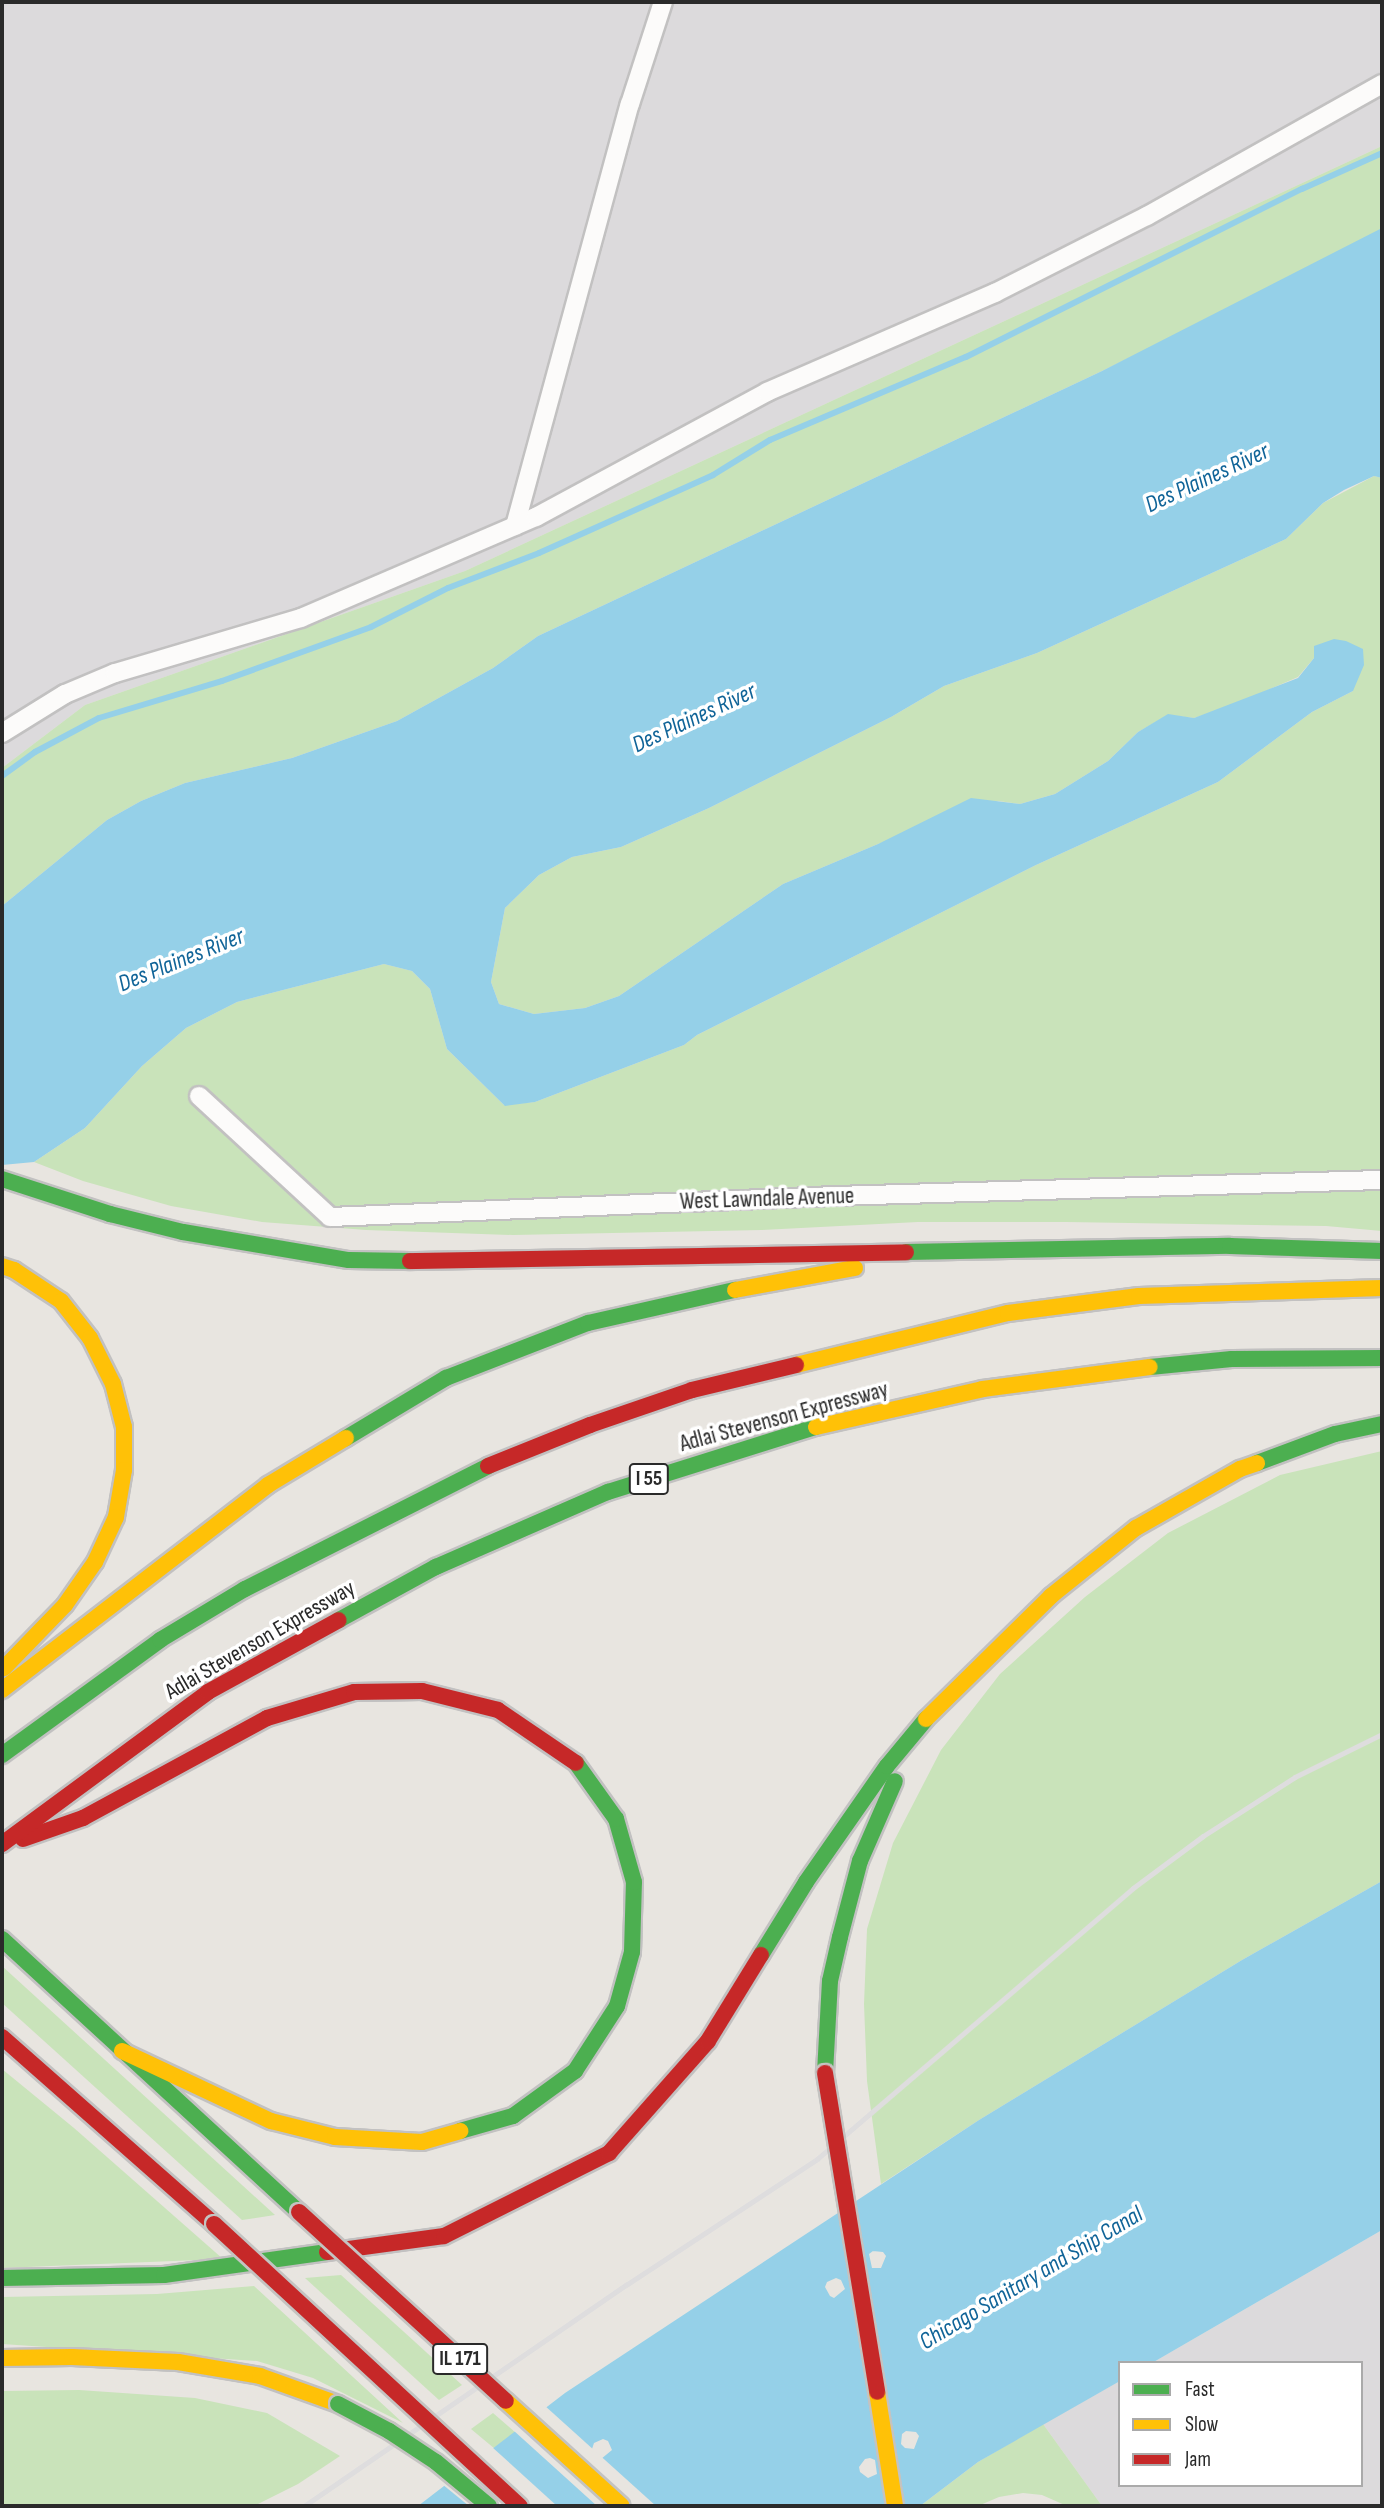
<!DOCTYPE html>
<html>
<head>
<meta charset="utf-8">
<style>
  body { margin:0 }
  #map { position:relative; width:1384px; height:2508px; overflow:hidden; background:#e8e5e0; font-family:"Sofia Sans Condensed",sans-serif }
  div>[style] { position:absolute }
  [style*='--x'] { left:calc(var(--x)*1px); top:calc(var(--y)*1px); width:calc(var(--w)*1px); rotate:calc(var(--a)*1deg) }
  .industrial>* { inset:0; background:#dcdadc }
  .green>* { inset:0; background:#c9e3ba }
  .water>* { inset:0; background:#95d0e8 }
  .pier>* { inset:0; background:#e8e5e0 }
  .stream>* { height:6px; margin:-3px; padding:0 3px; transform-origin:3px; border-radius:3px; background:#95d0e8 }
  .roads { filter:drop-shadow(2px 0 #c2c1c1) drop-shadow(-2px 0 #c2c1c1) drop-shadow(0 2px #c2c1c1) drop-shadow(0 -2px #c2c1c1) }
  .street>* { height:18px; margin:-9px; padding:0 9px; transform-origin:9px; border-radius:9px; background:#fcfbfa }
  .fast>* { height:16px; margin:-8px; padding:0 8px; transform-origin:8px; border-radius:8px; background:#4caf50 }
  .slow>* { height:16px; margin:-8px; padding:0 8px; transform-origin:8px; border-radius:8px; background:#ffc107 }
  .jam>* { height:16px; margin:-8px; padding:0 8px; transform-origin:8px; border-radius:8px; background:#c62828 }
  .rail>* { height:5px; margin:-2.5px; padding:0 2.5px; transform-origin:2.5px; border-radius:2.5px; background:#deddde }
  .bridges { filter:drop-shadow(2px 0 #c4c3c1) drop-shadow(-2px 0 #c4c3c1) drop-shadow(0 2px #c4c3c1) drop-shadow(0 -2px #c4c3c1) }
  .fast-bridge>* { height:16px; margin:-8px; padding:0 8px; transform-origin:8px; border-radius:8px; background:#4caf50 }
  .slow-bridge>* { height:16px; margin:-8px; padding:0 8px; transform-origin:8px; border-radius:8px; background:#ffc107 }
  .jam-bridge>* { height:16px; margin:-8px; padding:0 8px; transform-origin:8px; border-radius:8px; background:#c62828 }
  span { translate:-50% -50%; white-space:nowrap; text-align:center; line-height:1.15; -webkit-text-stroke:7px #fff; paint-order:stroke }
  .shield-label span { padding:2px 5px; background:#fff; border:2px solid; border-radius:5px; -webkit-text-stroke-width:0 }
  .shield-label { font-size:21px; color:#2a2a2a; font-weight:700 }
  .street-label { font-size:23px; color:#2a2a2a }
  .water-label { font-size:24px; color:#106498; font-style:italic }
  .frame { position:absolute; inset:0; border:4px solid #2a2a2a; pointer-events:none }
  .legend { position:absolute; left:1118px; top:2361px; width:245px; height:126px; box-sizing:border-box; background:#fff; border:2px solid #aaa; margin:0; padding:9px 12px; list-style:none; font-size:21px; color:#2a2a2a }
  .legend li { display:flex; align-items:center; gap:14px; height:35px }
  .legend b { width:35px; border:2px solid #aaa }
</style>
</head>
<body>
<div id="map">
  <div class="industrial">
    <i style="clip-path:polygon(2px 2px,1382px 2px,1382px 146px,465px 571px,85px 705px,2px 768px)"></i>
    <i style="clip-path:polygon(1382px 2230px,1382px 2506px,1102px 2506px,1043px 2424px,1120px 2381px,1120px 2485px,1361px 2485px,1361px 2363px,1152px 2363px)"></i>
  </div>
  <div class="green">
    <i style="clip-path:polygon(1382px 146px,1382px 234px,1102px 371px,538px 636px,493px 668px,397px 721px,292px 758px,185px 783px,141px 801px,107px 820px,2px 906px,2px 768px,85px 705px,465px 571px)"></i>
    <i style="clip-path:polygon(1374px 476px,1382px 478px,1382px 1231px,1326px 1226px,1066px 1222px,918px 1222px,762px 1230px,513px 1235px,366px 1230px,262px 1222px,171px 1206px,83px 1181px,34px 1162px,85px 1128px,142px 1066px,186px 1028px,237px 1002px,384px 964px,412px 971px,430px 989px,447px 1049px,504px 1105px,535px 1102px,684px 1045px,697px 1035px,1036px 865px,1218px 782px,1312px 712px,1353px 691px,1314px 658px,1298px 677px,1231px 706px,1194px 718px,1168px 715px,1138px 732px,1108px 761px,1055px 794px,1020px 804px,998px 801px,878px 844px,783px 884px,619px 996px,585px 1008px,534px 1014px,499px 1004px,491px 982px,505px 908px,539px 875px,572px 857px,621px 847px,709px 808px,891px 717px,944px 686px,1037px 653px,1286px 539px,1323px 503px)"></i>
    <i style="clip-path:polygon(1382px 1451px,1382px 1881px,1242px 1960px,979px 2120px,881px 2184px,867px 2081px,864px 2004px,867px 1929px,893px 1843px,941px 1750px,1000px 1674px,1085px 1597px,1168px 1533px,1280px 1475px)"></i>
    <i style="clip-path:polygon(2px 1966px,275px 2215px,242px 2220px,2px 2003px)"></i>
    <i style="clip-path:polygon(2px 2069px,74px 2128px,223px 2259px,2px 2268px)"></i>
    <i style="clip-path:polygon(341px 2275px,414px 2341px,462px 2385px,439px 2400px,305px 2278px)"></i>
    <i style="clip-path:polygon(254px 2286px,403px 2423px,313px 2378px,257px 2361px,2px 2344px,2px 2297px,157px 2294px)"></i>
    <i style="clip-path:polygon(79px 2390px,195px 2398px,267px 2413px,340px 2456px,298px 2484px,254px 2506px,2px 2506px,2px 2391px)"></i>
    <i style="clip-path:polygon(493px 2413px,515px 2432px,495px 2449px,471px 2429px)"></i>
    <i style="clip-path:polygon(1043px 2424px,1102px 2506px,1067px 2506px,1042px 2495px,1023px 2493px,999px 2497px,978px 2506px,920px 2506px,978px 2462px)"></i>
  </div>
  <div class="water">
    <i style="clip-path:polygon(1382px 228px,1382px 478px,1374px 476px,1344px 490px,1323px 503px,1286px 539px,1037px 653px,944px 686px,891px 717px,709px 808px,621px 847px,572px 857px,539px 875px,505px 908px,491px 982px,499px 1004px,534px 1014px,585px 1008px,619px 996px,783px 884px,878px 844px,971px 798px,1020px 804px,1055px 794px,1108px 761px,1138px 732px,1168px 714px,1194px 718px,1298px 678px,1314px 658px,1314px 646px,1334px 639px,1346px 641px,1363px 649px,1364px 665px,1353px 691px,1312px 712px,1218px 782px,1036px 865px,697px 1035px,684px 1045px,535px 1102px,505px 1106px,447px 1049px,430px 989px,412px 971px,384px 964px,237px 1002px,186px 1028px,142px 1066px,85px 1128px,34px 1162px,2px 1165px,2px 906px,107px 820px,141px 801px,185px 783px,292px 758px,397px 721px,493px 668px,538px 636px,1102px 371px)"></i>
    <i style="clip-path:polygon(evenodd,1382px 1881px,1382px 2230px,1152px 2363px,1120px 2363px,1120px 2381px,978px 2462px,920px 2506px,418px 2506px,565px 2393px,979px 2120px,1242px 1960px,1382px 1881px,873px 2251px,883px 2252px,886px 2256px,881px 2268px,872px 2268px,869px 2254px,873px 2251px,1382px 1881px,836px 2278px,841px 2280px,845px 2289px,834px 2298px,830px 2296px,825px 2287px,827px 2282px,836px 2278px,1382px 1881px,906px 2431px,916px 2432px,919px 2436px,914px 2449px,905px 2448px,901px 2444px,902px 2434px,906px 2431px,1382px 1881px,603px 2439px,608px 2441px,612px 2450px,601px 2459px,592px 2449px,594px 2443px,603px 2439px,1382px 1881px,870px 2458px,875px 2460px,877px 2474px,868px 2478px,860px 2472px,859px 2467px,865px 2459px,870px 2458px)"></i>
  </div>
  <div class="pier">
    <i style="clip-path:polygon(544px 2405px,656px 2506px,597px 2506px,513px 2430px)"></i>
    <i style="clip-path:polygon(492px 2447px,557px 2506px,469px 2506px,442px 2484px)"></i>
  </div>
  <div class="stream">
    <i style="--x:2;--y:776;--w:41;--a:-36"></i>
    <i style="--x:35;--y:752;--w:72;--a:-28"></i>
    <i style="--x:99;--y:718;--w:128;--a:-16.7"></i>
    <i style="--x:222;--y:681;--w:158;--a:-19.9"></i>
    <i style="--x:371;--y:627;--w:86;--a:-26.9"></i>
    <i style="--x:448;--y:588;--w:97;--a:-21"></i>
    <i style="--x:539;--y:553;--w:191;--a:-24.1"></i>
    <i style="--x:713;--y:475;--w:67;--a:-31.6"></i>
    <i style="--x:770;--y:440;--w:213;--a:-23"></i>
    <i style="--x:966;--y:357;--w:376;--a:-26.6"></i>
    <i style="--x:1302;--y:189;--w:88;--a:-24.2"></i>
  </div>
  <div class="roads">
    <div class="street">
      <i style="--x:515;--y:526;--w:437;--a:-74.8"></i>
      <i style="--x:630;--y:104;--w:107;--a:-72.1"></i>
      <i style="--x:2;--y:733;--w:74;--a:-31.8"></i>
      <i style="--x:65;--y:694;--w:54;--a:-22.8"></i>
      <i style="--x:115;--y:673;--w:194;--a:-16.5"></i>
      <i style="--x:301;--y:618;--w:256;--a:-23.3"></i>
      <i style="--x:536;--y:517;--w:263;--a:-28.4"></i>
      <i style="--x:767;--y:392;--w:249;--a:-23.5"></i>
      <i style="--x:995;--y:293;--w:170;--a:-26.9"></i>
      <i style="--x:1147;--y:216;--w:270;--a:-29.3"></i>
      <i style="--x:199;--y:1096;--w:178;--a:42.7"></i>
      <i style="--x:330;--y:1217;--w:505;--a:-2.38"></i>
      <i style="--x:835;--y:1196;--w:547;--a:-1.68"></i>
    </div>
    <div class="fast">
      <i style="--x:2;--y:1179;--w:114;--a:18"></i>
      <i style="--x:110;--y:1214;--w:75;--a:13.9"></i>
      <i style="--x:183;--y:1232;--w:168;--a:9.6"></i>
      <i style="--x:349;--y:1260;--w:61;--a:0.9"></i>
      <i style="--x:906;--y:1252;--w:324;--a:-1.1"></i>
      <i style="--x:1230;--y:1246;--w:152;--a:1.9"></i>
      <i style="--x:1150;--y:1367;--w:82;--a:-5.6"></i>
      <i style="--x:1232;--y:1359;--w:150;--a:-0.4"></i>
      <i style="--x:346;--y:1438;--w:117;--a:-31"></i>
      <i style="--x:446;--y:1378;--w:152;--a:-21.2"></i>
      <i style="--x:588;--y:1323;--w:151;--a:-12.7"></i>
      <i style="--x:1257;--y:1463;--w:83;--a:-20.4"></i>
      <i style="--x:1335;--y:1434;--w:48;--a:-12"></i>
      <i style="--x:339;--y:1620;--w:111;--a:-28.7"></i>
      <i style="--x:436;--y:1567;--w:188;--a:-23.6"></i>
      <i style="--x:608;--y:1492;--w:218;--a:-17.4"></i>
      <i style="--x:2;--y:1755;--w:195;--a:-36"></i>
      <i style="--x:160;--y:1640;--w:99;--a:-31"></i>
      <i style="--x:245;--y:1589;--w:272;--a:-26.8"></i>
      <i style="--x:2;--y:1939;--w:403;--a:42.6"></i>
      <i style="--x:761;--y:1955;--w:86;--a:-58.3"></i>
      <i style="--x:806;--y:1882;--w:141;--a:-55.1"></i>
      <i style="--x:887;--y:1766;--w:61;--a:-50.3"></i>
      <i style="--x:825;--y:2073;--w:92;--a:-86.9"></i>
      <i style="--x:830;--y:1981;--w:45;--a:-77.2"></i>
      <i style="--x:840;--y:1937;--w:79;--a:-75.3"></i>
      <i style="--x:860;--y:1861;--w:87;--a:-66.4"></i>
      <i style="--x:460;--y:2131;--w:55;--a:-15.8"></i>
      <i style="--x:513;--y:2116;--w:77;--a:-36"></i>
      <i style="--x:575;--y:2071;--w:77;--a:-57.1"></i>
      <i style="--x:617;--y:2006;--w:56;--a:-74.5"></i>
      <i style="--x:632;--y:1952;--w:70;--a:-88.4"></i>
      <i style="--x:634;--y:1882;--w:66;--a:-105.9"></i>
      <i style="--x:616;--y:1819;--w:69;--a:-125.5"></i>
      <i style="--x:2;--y:2278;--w:162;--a:-1.1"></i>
      <i style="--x:164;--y:2275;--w:165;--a:-8"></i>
    </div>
    <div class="slow">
      <i style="--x:2;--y:1266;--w:13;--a:18"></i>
      <i style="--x:14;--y:1270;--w:56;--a:33.4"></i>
      <i style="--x:61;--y:1301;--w:47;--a:51.9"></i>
      <i style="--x:90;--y:1338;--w:51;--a:63.4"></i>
      <i style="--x:113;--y:1384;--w:44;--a:75.7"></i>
      <i style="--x:124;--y:1427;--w:43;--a:90"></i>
      <i style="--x:124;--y:1470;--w:48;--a:99.7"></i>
      <i style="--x:116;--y:1517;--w:50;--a:115"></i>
      <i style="--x:95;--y:1562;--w:52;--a:124.9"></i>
      <i style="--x:65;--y:1605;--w:88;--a:134.1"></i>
      <i style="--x:735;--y:1290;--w:122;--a:-10.4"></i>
      <i style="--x:796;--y:1365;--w:218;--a:-13.8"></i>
      <i style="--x:1008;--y:1313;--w:132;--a:-7.4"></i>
      <i style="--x:1139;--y:1296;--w:243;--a:-1.9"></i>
      <i style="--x:816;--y:1427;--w:171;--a:-12.8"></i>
      <i style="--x:983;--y:1389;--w:168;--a:-7.5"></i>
      <i style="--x:2;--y:1690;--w:336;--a:-37.6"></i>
      <i style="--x:268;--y:1485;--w:91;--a:-31.1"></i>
      <i style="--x:926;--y:1719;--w:175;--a:-44.5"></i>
      <i style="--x:1051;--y:1596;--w:109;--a:-38.7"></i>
      <i style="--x:1136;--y:1528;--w:120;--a:-29.6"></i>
      <i style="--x:1240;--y:1469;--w:18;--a:-19"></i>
      <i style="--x:122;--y:2051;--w:165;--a:25.2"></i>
      <i style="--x:271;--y:2121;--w:66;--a:14"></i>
      <i style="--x:335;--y:2137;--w:87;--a:3.3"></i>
      <i style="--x:422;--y:2142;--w:40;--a:-16"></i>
      <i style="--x:2;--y:2358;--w:70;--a:-0.8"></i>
      <i style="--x:72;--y:2357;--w:106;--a:2.7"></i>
      <i style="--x:178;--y:2362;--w:83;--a:9.7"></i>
      <i style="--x:260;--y:2376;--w:83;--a:19.7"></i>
    </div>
    <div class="jam">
      <i style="--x:410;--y:1261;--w:496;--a:-1"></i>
      <i style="--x:488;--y:1466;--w:110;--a:-21.9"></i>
      <i style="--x:590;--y:1425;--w:108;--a:-18.9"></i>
      <i style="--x:692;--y:1390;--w:107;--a:-13.5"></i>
      <i style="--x:23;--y:1839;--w:64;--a:-19.3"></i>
      <i style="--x:83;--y:1818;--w:209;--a:-28.5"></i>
      <i style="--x:267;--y:1718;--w:91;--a:-16.6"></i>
      <i style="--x:354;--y:1692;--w:68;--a:-0.8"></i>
      <i style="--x:422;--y:1691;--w:78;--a:14"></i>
      <i style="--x:498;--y:1710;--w:94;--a:34.2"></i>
      <i style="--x:2;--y:1844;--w:256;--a:-36.4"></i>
      <i style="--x:208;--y:1692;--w:149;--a:-28.8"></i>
      <i style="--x:2;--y:2037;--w:283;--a:41.4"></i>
      <i style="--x:327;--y:2252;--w:118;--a:-7.8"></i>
      <i style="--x:444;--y:2236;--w:185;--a:-26.7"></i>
      <i style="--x:609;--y:2153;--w:149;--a:-48.5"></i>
      <i style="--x:708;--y:2041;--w:101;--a:-58.4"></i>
    </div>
  </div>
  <div class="rail">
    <i style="--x:304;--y:2506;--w:391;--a:-34.5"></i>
    <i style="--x:626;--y:2285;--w:229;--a:-33.4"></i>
    <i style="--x:817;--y:2159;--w:416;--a:-40.6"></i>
    <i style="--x:1133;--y:1888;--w:87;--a:-36.6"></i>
    <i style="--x:1203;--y:1836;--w:109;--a:-32.7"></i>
    <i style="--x:1295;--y:1777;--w:97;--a:-26.3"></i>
  </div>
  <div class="bridges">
    <div class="fast-bridge">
      <i style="--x:338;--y:2404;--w:58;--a:27.9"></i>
      <i style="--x:389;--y:2431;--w:56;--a:33.4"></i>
      <i style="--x:436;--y:2462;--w:69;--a:39.7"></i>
    </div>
    <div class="slow-bridge">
      <i style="--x:877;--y:2392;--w:115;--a:81"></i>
      <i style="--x:506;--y:2401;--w:156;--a:42.2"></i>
    </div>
    <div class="jam-bridge">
      <i style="--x:825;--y:2073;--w:323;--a:80.7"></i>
      <i style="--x:299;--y:2212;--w:280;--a:42.4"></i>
      <i style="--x:214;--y:2224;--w:416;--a:42.7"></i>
    </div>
  </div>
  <div class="shield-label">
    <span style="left:649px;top:1479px">I 55</span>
    <span style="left:460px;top:2359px">IL 171</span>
  </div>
  <div class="street-label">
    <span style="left:767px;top:1199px;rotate:-2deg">West Lawndale Avenue</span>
    <span style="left:784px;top:1417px;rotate:-15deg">Adlai Stevenson Expressway</span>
    <span style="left:260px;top:1640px;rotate:-30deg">Adlai Stevenson Expressway</span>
  </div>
  <div class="water-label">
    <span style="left:1207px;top:478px;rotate:-25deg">Des Plaines River</span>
    <span style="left:694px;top:718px;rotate:-25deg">Des Plaines River</span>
    <span style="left:181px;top:960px;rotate:-22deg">Des Plaines River</span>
    <span style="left:1031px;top:2278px;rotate:-31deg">Chicago Sanitary and Ship Canal</span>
  </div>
  <div class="frame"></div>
  <ul class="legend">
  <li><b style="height:9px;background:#4caf50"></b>Fast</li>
  <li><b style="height:9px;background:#ffc107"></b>Slow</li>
  <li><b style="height:9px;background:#c62828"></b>Jam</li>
  </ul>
</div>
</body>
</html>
